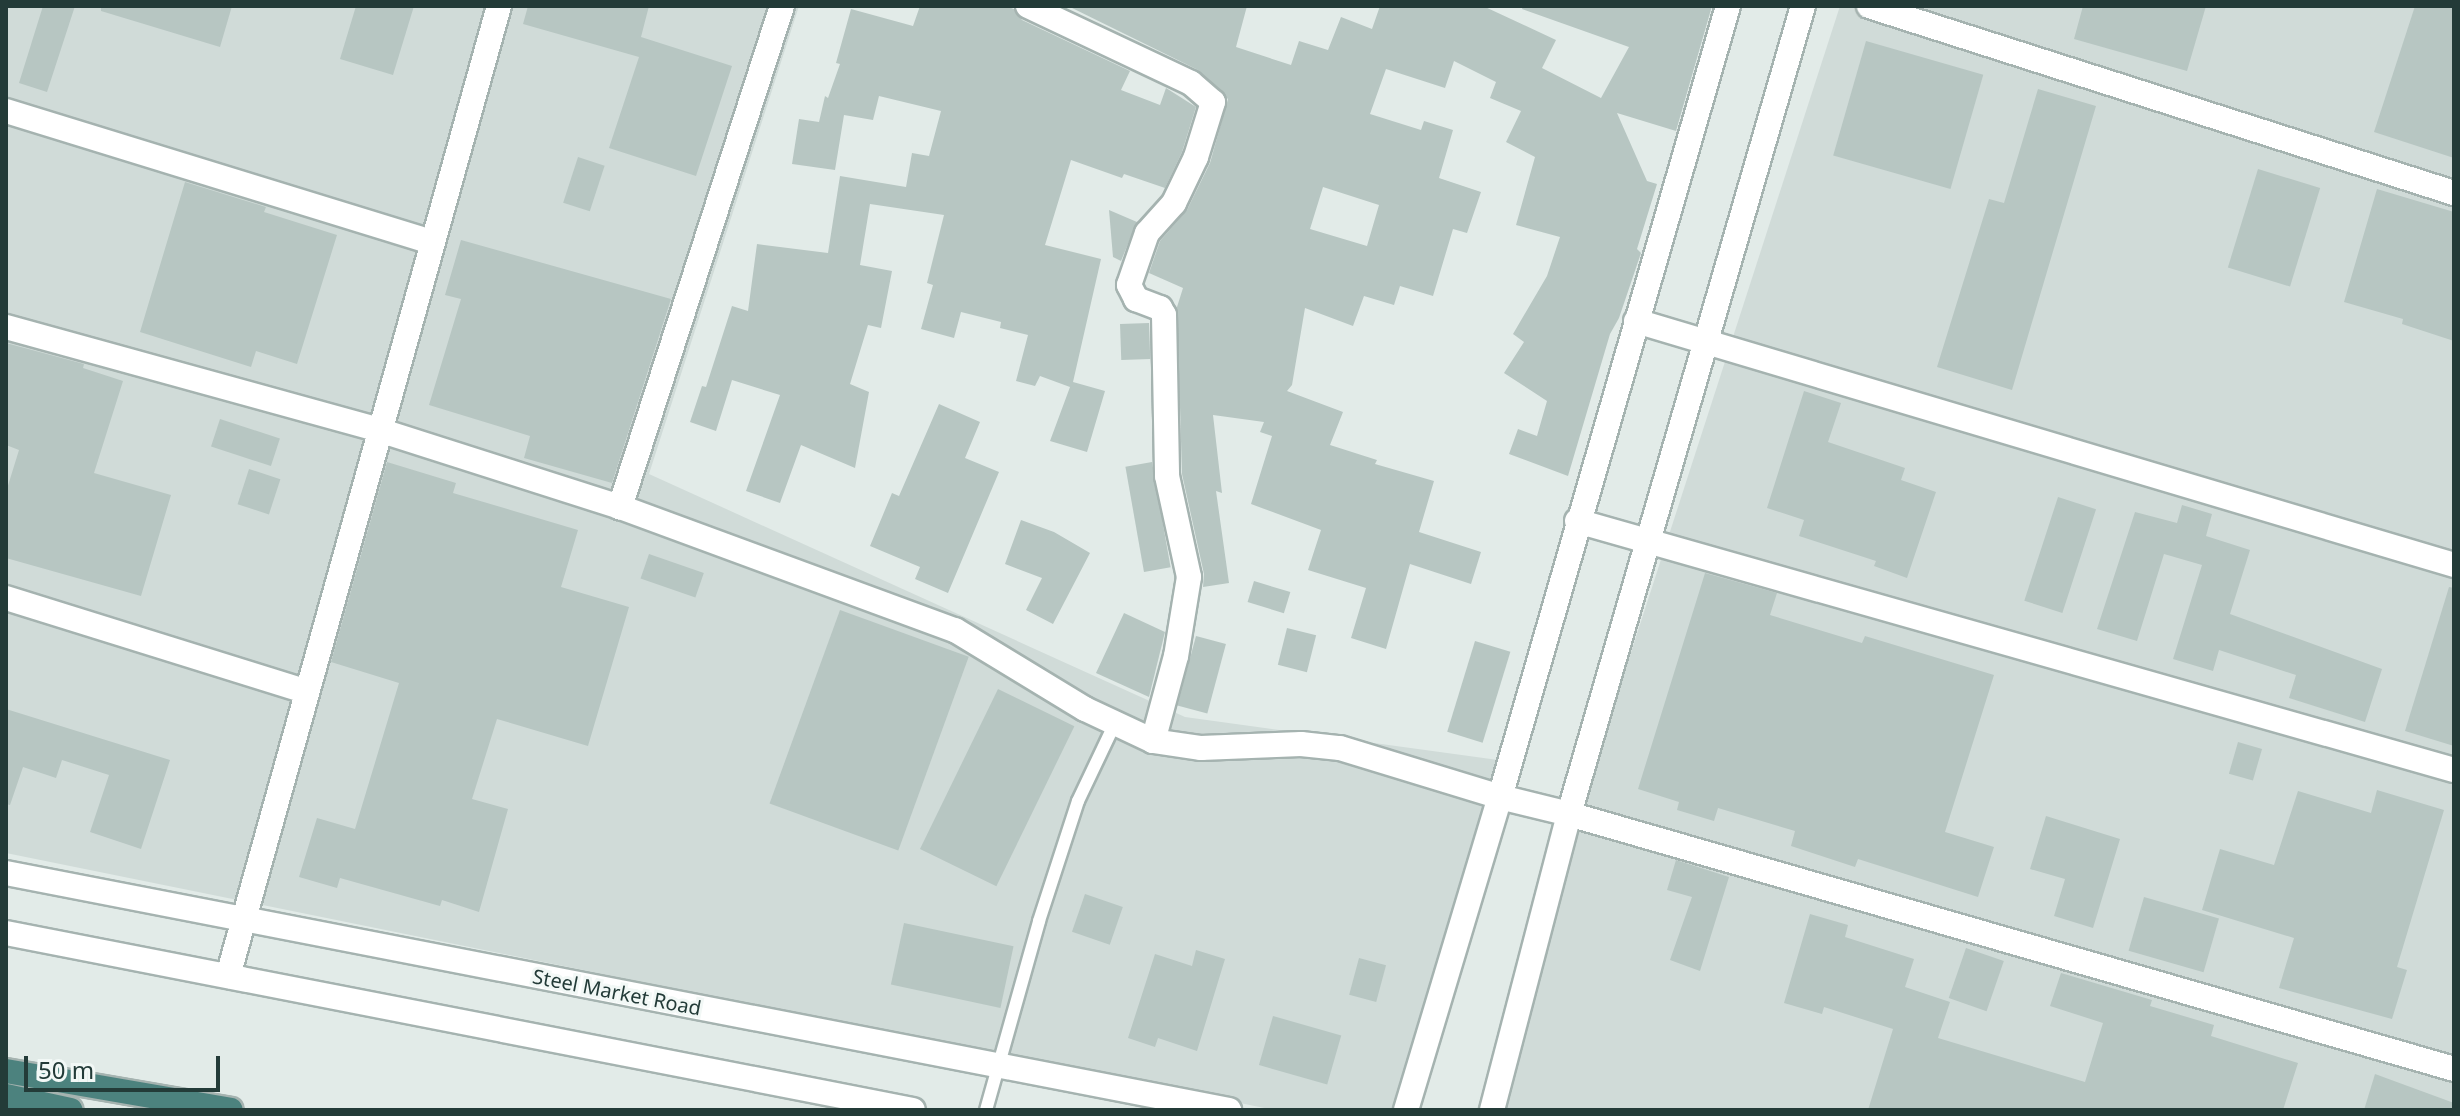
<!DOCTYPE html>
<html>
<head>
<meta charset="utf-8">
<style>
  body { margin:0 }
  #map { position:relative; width:2460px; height:1116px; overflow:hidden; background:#e2ebe8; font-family:"Noto Sans",sans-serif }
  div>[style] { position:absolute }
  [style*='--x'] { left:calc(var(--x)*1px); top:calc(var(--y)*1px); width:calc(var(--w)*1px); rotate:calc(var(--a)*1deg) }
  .built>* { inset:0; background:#d0dbd8 }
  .building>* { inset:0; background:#b7c6c2; transform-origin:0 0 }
  .roads { filter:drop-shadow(2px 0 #a5b3b0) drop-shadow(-2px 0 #a5b3b0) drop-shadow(0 2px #a5b3b0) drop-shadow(0 -2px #a5b3b0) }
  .service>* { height:12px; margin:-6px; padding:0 6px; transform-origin:6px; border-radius:6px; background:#fff }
  .minor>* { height:24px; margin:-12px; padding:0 12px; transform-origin:12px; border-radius:12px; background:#fff }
  .tertiary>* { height:24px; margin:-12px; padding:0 12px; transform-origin:12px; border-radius:12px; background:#fff }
  .trunk>* { height:24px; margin:-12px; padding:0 12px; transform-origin:12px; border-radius:12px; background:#4c827e }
  span { translate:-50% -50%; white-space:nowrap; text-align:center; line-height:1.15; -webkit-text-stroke:6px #f2f8f6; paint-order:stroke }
  .street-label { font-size:20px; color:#233b38 }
  .frame { position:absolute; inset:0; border:8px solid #233b38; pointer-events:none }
  .scale { position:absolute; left:24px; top:1056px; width:196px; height:36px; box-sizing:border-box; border:4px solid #233b38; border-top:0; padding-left:10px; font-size:24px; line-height:28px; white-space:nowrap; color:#233b38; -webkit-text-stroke:6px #f2f8f6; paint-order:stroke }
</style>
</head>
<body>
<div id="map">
  <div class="built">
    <i style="clip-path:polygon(6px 6px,799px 6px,649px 474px,1185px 717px,1520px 763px,1408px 1110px,1274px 1110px,6px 853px)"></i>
    <i style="clip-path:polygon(1840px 6px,2454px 6px,2454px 1110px,1483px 1110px)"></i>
  </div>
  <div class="building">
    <i style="clip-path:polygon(43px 6px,75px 6px,47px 92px,19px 83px)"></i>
    <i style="clip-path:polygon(101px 6px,232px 6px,220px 47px,101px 11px)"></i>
    <i style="clip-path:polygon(356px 6px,414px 6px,393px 75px,340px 59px)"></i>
    <i style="clip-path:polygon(528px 6px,649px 6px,641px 37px,732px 66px,696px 176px,609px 148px,639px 57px,523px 24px)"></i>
    <i style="clip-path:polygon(920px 6px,1005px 6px,1014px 9px,1022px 20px,1130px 71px,1121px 90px,1160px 105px,1166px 88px,1196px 107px,1182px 152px,1165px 188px,1124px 174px,1122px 178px,1071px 160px,1045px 245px,1101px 259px,1073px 382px,1105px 391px,1087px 452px,1050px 441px,1070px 387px,1040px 376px,1035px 386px,1016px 381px,1028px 335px,1000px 328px,1001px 322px,961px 312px,954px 338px,921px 329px,933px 285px,927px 283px,944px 215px,870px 204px,860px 265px,892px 271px,881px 328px,868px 325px,850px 384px,869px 392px,855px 468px,801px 445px,780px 503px,746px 491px,780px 395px,732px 380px,716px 431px,690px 422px,702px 386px,706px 387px,732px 306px,748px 311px,757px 244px,828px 253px,840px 176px,906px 187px,912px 153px,929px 156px,941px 111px,879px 96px,873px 120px,844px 115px,835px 170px,792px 164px,799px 119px,819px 122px,825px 96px,828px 98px,840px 64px,836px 63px,851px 9px,913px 26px)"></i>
    <i style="clip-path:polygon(evenodd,1068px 6px,1247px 6px,1236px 47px,1291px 65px,1299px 41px,1328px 50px,1341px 17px,1372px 29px,1380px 6px,1483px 6px,1556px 40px,1542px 68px,1601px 98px,1629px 47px,1522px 9px,1523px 6px,1712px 6px,1676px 131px,1617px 113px,1647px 181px,1657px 184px,1637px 249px,1641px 253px,1619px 318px,1610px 334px,1568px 476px,1509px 454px,1518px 429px,1537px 436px,1547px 401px,1504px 373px,1524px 342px,1513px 334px,1547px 276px,1560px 237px,1516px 225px,1535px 157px,1506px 142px,1521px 111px,1490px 98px,1496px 82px,1454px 61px,1445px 88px,1386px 69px,1370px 114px,1421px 130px,1424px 121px,1453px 130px,1439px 178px,1481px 192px,1467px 233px,1453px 229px,1433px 296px,1400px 286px,1394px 305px,1364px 296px,1353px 326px,1305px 308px,1292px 385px,1287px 391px,1343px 412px,1330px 445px,1377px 460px,1375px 464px,1434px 481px,1419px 532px,1481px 552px,1471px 584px,1410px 564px,1386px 649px,1351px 638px,1366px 588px,1308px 570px,1321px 530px,1251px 504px,1272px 436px,1260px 432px,1264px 422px,1213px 415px,1222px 493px,1216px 491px,1229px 583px,1203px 587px,1204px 574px,1182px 474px,1177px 307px,1183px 288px,1149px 273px,1160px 241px,1187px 210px,1210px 163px,1228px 99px,1198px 70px,1068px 6px,1323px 187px,1379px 205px,1367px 246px,1310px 229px,1323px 187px)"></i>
    <i style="clip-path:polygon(2083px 6px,2206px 6px,2187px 71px,2074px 39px)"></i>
    <i style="clip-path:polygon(2415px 6px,2454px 6px,2454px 158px,2374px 132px)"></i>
    <i style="left:1866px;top:41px;width:122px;height:119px;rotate:16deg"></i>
    <i style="clip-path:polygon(2038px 89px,2096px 106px,2012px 390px,1937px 367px,1989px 199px,2004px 203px)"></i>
    <i style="left:578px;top:157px;width:28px;height:48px;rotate:18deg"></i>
    <i style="left:2258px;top:169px;width:65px;height:103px;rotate:17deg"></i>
    <i style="clip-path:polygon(185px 182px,266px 207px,264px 212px,337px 235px,297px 364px,256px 351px,251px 367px,140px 332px)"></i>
    <i style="clip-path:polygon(2377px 189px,2454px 212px,2454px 341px,2402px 324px,2403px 319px,2344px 302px)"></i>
    <i style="clip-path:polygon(1109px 210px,1137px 222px,1121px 261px,1113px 257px)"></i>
    <i style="clip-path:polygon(461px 240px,671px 299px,612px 483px,524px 458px,530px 436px,429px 405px,461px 299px,445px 295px)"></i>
    <i style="left:1149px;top:323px;width:36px;height:29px;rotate:88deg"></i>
    <i style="clip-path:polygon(6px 343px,84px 364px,83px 368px,123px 381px,94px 473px,171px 495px,141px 596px,6px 558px,6px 492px,19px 450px,6px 445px)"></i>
    <i style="clip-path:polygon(1804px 391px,1841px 403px,1828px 442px,1905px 468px,1901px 480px,1936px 492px,1907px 578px,1874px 566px,1876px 561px,1799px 536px,1804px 520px,1767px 508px)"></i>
    <i style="clip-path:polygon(939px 404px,980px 422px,965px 458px,999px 472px,948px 593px,915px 579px,920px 567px,870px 546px,892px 493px,899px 496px)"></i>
    <i style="left:220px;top:419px;width:63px;height:29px;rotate:18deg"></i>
    <i style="clip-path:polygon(387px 462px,456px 483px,453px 493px,578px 530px,561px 587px,629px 607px,588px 746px,497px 719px,472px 799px,508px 809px,479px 912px,442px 900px,440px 906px,340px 878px,337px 888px,299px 877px,317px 818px,355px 829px,399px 683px,331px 662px)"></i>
    <i style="left:1152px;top:462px;width:107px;height:27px;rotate:80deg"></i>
    <i style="left:249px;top:469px;width:33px;height:37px;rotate:18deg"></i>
    <i style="left:2058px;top:497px;width:40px;height:109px;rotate:18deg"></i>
    <i style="clip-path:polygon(2182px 505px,2212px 514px,2206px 536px,2250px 550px,2230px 614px,2382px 669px,2365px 722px,2289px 698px,2296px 675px,2219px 650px,2213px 671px,2173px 659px,2202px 565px,2164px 554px,2137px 641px,2097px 629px,2135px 512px,2177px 523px)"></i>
    <i style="clip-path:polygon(1021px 520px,1054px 532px,1090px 553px,1053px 624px,1026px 610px,1042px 578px,1005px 564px)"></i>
    <i style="left:649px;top:554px;width:58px;height:26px;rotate:19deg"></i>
    <i style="clip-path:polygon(1705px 573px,1777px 593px,1770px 615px,1862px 643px,1865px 636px,1994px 675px,1945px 832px,1994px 847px,1978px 897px,1858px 859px,1855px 867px,1791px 846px,1795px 831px,1718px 808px,1714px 821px,1677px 810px,1679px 802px,1638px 789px)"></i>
    <i style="left:1254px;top:581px;width:38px;height:22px;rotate:17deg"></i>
    <i style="clip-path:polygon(2449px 587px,2454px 588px,2454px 746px,2405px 731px)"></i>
    <i style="left:840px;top:610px;width:137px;height:206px;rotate:20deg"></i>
    <i style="clip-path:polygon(1124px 613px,1165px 632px,1149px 697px,1096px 673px)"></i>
    <i style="left:1287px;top:628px;width:30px;height:38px;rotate:14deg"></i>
    <i style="left:1196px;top:636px;width:31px;height:72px;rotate:15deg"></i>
    <i style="left:1475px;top:641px;width:37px;height:95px;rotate:17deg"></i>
    <i style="left:998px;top:689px;width:85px;height:178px;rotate:26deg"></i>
    <i style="clip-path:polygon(6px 709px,170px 760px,141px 849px,90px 832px,109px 775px,62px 760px,56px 778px,23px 767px,10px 805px,6px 804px)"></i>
    <i style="left:2238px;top:742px;width:25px;height:33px;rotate:16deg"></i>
    <i style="clip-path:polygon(2377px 790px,2444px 810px,2397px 967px,2407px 970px,2392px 1019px,2279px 988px,2294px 938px,2202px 910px,2220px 849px,2274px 865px,2298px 791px,2371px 813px)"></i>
    <i style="clip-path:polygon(2046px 816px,2120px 839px,2093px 928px,2054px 916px,2065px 879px,2030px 869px)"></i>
    <i style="clip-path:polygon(1676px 860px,1729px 877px,1700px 971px,1670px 960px,1692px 897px,1667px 890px)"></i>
    <i style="left:1085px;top:894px;width:40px;height:40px;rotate:19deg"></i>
    <i style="left:2144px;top:897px;width:78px;height:56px;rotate:16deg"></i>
    <i style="clip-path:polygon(1810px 914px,1848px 925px,1845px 937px,1914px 959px,1905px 987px,1950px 1002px,1938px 1038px,2085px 1082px,2103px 1023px,2050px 1006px,2061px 973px,2152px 1000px,2150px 1006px,2214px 1025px,2211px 1036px,2298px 1063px,2283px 1110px,1868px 1110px,1893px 1029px,1824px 1007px,1822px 1014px,1784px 1003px)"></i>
    <i style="left:904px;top:923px;width:112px;height:63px;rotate:12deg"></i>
    <i style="left:1966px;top:948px;width:40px;height:53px;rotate:19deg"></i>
    <i style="clip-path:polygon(1196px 950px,1225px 959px,1197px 1051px,1158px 1038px,1155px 1047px,1128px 1038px,1155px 954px,1192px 966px)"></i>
    <i style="left:1359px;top:958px;width:28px;height:38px;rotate:15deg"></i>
    <i style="left:1273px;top:1016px;width:71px;height:51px;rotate:16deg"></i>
    <i style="clip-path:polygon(2375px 1074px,2454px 1103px,2454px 1110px,2364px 1110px)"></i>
  </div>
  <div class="roads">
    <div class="service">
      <i style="--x:986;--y:1110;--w:196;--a:-74.3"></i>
      <i style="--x:1039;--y:921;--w:126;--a:-72"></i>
      <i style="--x:1078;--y:801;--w:86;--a:-64.6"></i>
    </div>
    <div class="minor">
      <i style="--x:782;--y:6;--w:527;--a:107.92"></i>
      <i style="--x:620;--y:507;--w:357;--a:20.2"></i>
      <i style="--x:955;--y:630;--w:152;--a:31.3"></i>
      <i style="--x:1085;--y:709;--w:75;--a:25.2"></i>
      <i style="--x:1153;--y:741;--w:49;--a:8.3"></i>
      <i style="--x:1201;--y:748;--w:100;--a:-2.3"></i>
      <i style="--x:1301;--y:744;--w:39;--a:6"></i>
      <i style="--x:1340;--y:748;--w:167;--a:17"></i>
      <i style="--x:1500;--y:797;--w:71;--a:13.8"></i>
      <i style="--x:1569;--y:814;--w:921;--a:16.07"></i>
      <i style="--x:1028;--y:6;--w:180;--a:25.3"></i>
      <i style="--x:1191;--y:83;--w:29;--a:41"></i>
      <i style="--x:1213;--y:102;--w:58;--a:107.2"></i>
      <i style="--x:1196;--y:157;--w:51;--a:115.6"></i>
      <i style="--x:1174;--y:203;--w:40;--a:132"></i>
      <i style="--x:1147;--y:233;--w:55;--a:109.1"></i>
      <i style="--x:1129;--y:285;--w:16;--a:63"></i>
      <i style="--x:1136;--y:299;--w:26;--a:21"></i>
      <i style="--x:1160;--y:308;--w:8;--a:60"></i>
      <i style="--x:1164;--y:315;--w:161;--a:88.9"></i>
      <i style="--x:1167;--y:476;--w:103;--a:77.7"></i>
      <i style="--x:1189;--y:577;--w:80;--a:99.3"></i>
      <i style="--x:1176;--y:656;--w:88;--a:105.1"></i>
      <i style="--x:1869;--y:6;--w:614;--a:17.73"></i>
      <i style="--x:6;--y:111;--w:446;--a:17.1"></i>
      <i style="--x:1636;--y:321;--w:854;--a:16.61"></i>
      <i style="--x:6;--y:327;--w:387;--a:15.4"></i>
      <i style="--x:379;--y:430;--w:253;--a:17.7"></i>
      <i style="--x:1577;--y:521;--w:912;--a:15.85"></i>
      <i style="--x:6;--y:598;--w:313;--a:17.3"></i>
      <i style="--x:228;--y:976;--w:1007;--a:-74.39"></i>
    </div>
    <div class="tertiary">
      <i style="--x:6;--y:873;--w:1246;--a:10.97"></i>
      <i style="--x:6;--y:933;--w:924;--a:11.04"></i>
      <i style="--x:1406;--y:1110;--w:327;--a:-73.3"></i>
      <i style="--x:1500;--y:797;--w:823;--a:-73.92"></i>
      <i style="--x:1492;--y:1110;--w:306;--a:-75.4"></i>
      <i style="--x:1569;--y:814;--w:841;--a:-73.85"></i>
    </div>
    <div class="trunk">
      <i style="--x:6;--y:1071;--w:228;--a:9.8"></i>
      <i style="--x:6;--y:1096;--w:66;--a:12.3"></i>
    </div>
  </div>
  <div class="street-label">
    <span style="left:617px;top:992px;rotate:11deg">Steel Market Road</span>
  </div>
  <div class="frame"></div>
  <div class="scale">50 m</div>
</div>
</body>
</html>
